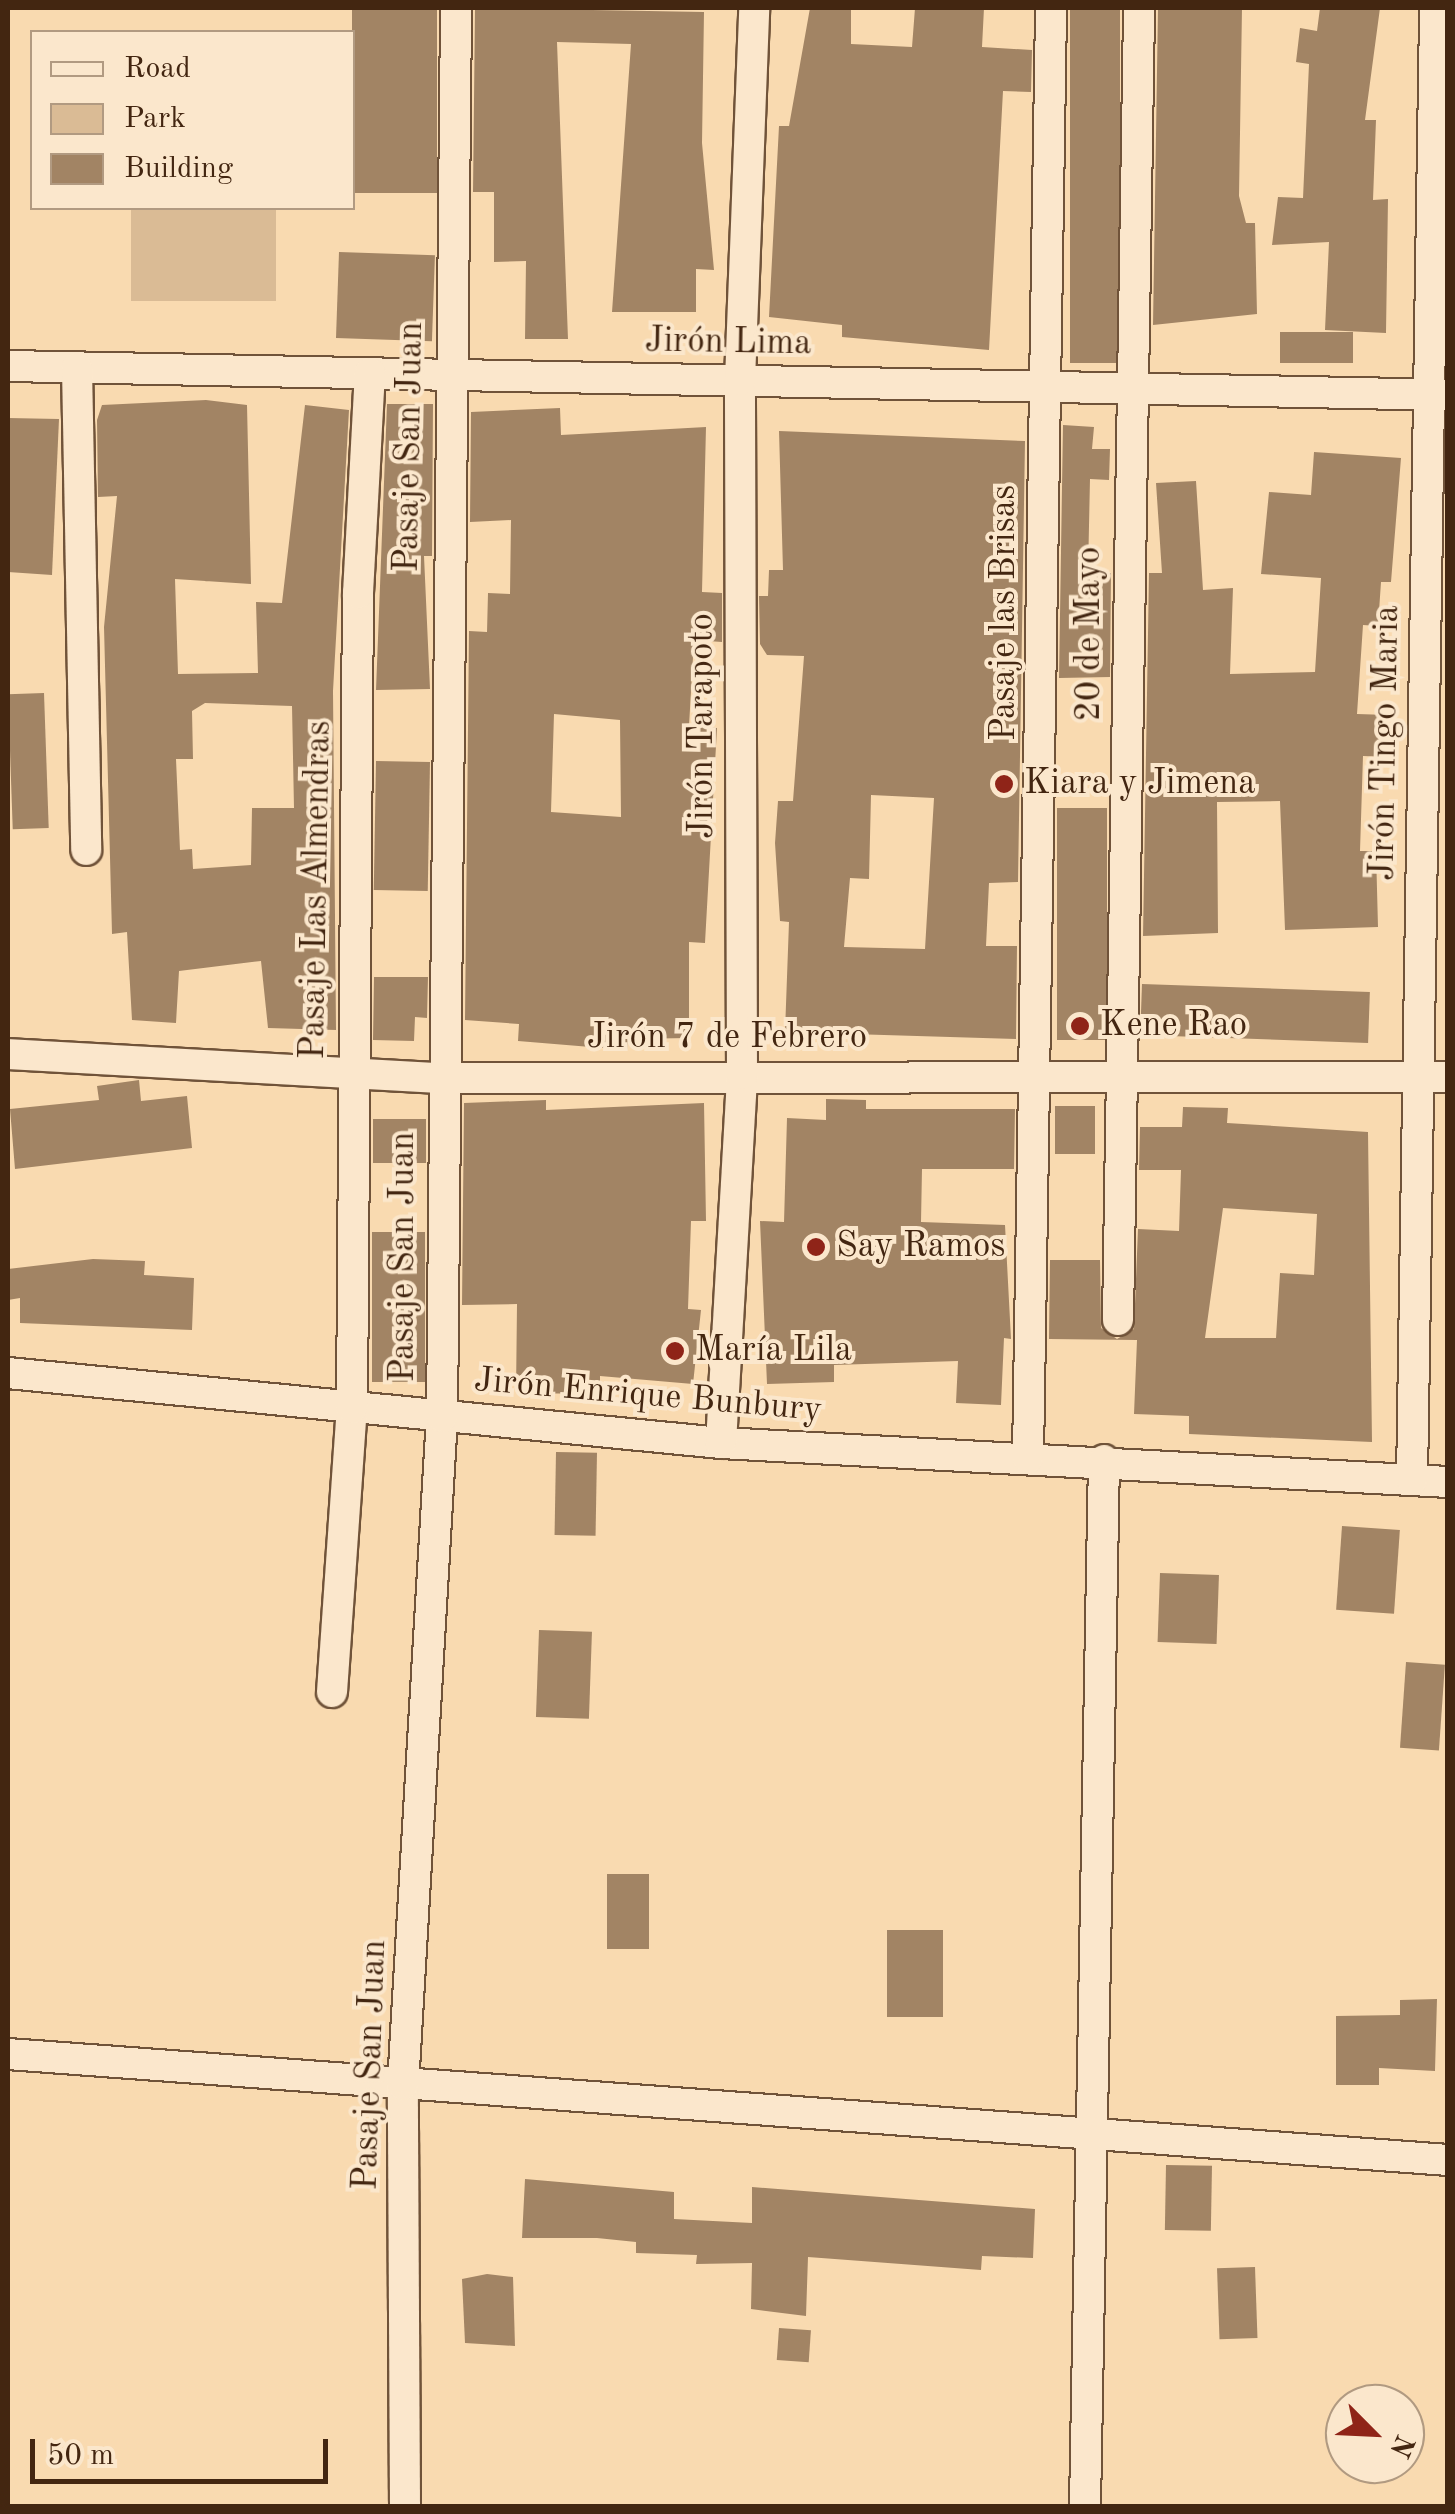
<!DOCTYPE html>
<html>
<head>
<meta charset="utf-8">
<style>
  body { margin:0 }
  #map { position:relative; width:1455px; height:2514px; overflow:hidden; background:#f9dab0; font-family:"Old Standard TT",serif }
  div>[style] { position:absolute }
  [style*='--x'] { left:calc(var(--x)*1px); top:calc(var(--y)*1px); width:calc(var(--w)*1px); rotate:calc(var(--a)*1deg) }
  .green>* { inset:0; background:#dabb95; transform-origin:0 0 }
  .building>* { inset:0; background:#a28464; transform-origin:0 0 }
  .roads { filter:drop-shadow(2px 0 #705339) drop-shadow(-2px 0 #705339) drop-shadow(0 2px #705339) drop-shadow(0 -2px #705339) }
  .street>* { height:30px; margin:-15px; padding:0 15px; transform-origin:15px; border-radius:15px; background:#fbe7cc }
  .dots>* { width:28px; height:28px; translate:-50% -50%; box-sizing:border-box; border:5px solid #fbe7cc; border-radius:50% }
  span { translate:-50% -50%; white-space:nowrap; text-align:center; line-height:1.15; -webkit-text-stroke:8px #fbe7cc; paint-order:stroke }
  .street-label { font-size:35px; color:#432611 }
  .poi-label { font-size:35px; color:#432611 }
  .left { translate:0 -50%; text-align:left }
  .frame { position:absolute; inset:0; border:10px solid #432611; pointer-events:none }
  .legend { position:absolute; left:30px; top:30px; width:325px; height:180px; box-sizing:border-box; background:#fbe7cc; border:2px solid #b19a81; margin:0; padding:12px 18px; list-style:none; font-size:30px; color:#432611 }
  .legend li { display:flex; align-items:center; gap:20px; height:50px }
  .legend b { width:50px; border:2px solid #b19a81 }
  .north { position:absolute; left:1325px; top:2384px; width:100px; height:100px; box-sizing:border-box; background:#fbe7cc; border:2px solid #b19a81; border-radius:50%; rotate:114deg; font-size:28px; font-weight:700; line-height:40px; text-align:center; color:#432611 }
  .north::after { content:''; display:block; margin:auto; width:35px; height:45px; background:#8f2418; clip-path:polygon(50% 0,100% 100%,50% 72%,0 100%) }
  .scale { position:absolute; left:30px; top:2439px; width:298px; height:45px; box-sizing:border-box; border:5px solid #432611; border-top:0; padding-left:12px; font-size:30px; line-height:35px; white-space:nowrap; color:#432611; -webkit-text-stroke:8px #fbe7cc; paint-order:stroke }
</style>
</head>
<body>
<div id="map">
  <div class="green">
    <i style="left:131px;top:208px;width:145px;height:93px"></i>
  </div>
  <div class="building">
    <i style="left:352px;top:8px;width:85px;height:185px"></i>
    <i style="clip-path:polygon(475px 8px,704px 12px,702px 143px,714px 270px,696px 269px,696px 312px,612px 312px,631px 44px,557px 42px,568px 339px,525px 339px,526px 261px,494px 262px,494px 192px,473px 192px)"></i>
    <i style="clip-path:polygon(810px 8px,851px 8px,851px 44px,912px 47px,915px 8px,984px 8px,982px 47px,1032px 50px,1031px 92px,1003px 91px,989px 350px,842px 337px,842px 325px,769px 317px,779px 126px,789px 126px)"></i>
    <i style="left:1070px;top:8px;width:50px;height:355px"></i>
    <i style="clip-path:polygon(1158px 8px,1242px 8px,1239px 196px,1246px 223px,1255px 223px,1257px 314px,1153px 325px)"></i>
    <i style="clip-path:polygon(1320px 8px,1380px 8px,1365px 120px,1376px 120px,1373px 200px,1388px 199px,1386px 333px,1325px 330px,1329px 242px,1272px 245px,1278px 197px,1303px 198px,1309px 64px,1296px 62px,1300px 28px,1317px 31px)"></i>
    <i style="left:339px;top:252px;width:96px;height:86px;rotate:2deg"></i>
    <i style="left:1280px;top:332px;width:73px;height:31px"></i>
    <i style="clip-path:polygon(evenodd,206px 400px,247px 405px,251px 584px,175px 579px,178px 674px,258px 673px,256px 602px,282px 603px,305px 405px,349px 410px,333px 691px,336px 1030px,268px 1028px,261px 961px,179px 971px,176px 1023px,132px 1020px,127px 932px,112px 934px,104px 627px,117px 496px,98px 497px,97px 420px,102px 405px,206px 400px,205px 703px,292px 706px,294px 808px,252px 808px,251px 865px,193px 869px,192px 849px,180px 850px,176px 759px,193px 759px,192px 711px,205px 703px)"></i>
    <i style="clip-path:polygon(387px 404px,433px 404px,432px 556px,424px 556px,430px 689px,376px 690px)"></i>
    <i style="clip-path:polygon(evenodd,560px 408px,561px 435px,706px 427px,702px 592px,722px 593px,722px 642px,694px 640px,689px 726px,717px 728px,705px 943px,689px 942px,689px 1038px,628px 1039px,627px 1050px,518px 1041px,519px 1024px,465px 1020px,469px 631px,487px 632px,488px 593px,510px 594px,511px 520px,470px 522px,471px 412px,560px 408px,554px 714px,620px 720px,621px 817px,551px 812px,554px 714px)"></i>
    <i style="clip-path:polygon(8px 418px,59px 419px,52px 575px,8px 572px)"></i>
    <i style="clip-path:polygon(1063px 425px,1094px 427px,1092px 449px,1110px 449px,1109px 480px,1090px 479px,1088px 573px,1111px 573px,1110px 677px,1059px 678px)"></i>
    <i style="clip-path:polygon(evenodd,779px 431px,1025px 441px,1018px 882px,989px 883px,986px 946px,1017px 946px,1016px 1039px,785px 1032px,789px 922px,780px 921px,775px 843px,778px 801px,793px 801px,804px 656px,767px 655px,760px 644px,759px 596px,768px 596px,769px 570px,783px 570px,779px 431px,871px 795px,934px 798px,925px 949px,844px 947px,850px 878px,869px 879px,871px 795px)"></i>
    <i style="clip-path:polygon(1314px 452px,1401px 458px,1391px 582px,1381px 582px,1378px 626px,1363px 625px,1357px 714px,1388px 715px,1386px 757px,1363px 756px,1360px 851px,1376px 851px,1378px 927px,1285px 930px,1280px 801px,1217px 802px,1218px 933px,1143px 936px,1149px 573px,1162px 573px,1156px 483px,1196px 481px,1203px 590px,1233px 588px,1230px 674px,1315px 672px,1321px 578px,1261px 574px,1269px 492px,1311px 495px)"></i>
    <i style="left:44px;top:693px;width:135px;height:36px;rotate:88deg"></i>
    <i style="left:430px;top:762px;width:129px;height:54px;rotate:91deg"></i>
    <i style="left:1057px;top:808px;width:50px;height:232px"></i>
    <i style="clip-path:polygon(374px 977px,428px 977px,427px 1018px,415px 1017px,414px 1041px,373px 1040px)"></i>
    <i style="left:1142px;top:984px;width:228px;height:51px;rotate:2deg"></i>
    <i style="clip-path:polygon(139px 1080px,141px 1101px,187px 1096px,192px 1148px,15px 1169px,10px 1109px,99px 1100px,97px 1086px)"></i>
    <i style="clip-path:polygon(826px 1099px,866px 1100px,866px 1109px,1015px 1109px,1014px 1169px,922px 1169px,921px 1222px,1005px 1225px,1011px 1339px,1004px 1338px,1001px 1405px,956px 1403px,958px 1361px,834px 1365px,834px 1382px,767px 1384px,760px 1221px,784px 1222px,787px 1118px,826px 1120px)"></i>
    <i style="clip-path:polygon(546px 1100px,546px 1110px,704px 1103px,706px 1221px,691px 1221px,688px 1309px,701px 1310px,693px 1384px,600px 1376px,600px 1394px,516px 1393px,517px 1304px,462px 1305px,464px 1103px)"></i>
    <i style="left:1055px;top:1106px;width:40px;height:48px"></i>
    <i style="clip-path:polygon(evenodd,1183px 1107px,1228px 1108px,1227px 1123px,1368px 1132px,1372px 1442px,1189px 1434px,1189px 1416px,1134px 1414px,1137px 1340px,1049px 1339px,1050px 1260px,1100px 1260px,1101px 1328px,1117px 1339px,1134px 1329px,1138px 1229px,1179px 1231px,1181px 1170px,1139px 1170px,1140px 1127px,1182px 1127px,1183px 1107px,1223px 1208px,1317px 1214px,1314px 1275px,1280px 1273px,1276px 1338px,1205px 1338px,1223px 1208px)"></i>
    <i style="left:426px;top:1119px;width:44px;height:53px;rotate:90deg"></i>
    <i style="left:425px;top:1232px;width:150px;height:53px;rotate:90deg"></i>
    <i style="clip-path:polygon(93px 1259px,145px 1261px,144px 1275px,194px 1278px,192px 1330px,20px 1323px,20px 1298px,8px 1300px,8px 1269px)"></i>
    <i style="left:556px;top:1452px;width:41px;height:83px;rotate:1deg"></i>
    <i style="left:1342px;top:1526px;width:58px;height:84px;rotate:4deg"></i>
    <i style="left:1160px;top:1573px;width:59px;height:69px;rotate:2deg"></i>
    <i style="left:539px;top:1630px;width:53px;height:87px;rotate:2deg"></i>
    <i style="left:1406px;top:1662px;width:39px;height:86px;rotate:4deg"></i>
    <i style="left:607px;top:1874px;width:42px;height:75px"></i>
    <i style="left:887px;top:1930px;width:56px;height:87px"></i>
    <i style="clip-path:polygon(1437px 1999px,1435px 2071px,1379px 2068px,1379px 2085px,1336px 2085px,1336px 2016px,1400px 2015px,1400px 2000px)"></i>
    <i style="left:1166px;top:2165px;width:46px;height:65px;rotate:1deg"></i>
    <i style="clip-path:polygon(525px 2179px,674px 2192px,674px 2219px,752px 2223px,752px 2187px,1035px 2209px,1033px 2258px,982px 2256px,981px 2270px,808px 2257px,806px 2316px,751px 2309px,752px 2263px,696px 2264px,697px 2255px,636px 2253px,636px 2242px,597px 2238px,522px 2238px)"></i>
    <i style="left:1255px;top:2267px;width:71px;height:38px;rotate:88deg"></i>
    <i style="clip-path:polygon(487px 2274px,513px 2277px,515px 2346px,465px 2343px,462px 2279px)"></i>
    <i style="left:779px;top:2328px;width:32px;height:32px;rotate:4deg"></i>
  </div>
  <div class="roads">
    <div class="street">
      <i style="--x:8;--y:366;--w:1440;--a:1.15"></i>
      <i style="--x:77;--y:368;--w:482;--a:88.9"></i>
      <i style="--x:8;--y:1054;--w:435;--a:3.2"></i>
      <i style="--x:442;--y:1078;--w:1006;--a:-0.06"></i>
      <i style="--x:1118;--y:1320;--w:1312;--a:-89.08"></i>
      <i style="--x:8;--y:1373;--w:716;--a:5.61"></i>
      <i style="--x:721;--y:1443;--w:728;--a:3.07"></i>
      <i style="--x:721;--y:1443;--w:370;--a:-86.7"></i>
      <i style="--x:742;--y:1074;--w:694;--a:-90.17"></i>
      <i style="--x:740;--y:380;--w:372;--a:-87.8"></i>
      <i style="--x:1028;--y:1458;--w:1450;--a:-89.09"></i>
      <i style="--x:1412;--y:1480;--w:1472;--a:-89.1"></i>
      <i style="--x:332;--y:1692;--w:285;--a:-86"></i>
      <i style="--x:352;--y:1408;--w:815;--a:-89.58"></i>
      <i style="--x:358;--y:593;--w:220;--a:-86.9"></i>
      <i style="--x:8;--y:2054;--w:1444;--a:4.21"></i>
      <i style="--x:405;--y:2506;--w:421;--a:-90.3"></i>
      <i style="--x:403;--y:2085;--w:669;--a:-86.66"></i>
      <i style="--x:442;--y:1417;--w:1409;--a:-89.43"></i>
      <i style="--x:1085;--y:2506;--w:1046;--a:-88.96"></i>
    </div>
  </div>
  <div class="dots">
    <i style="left:1004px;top:784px;background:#8f2418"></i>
    <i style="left:1080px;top:1026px;background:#8f2418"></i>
    <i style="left:816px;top:1247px;background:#8f2418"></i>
    <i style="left:675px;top:1351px;background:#8f2418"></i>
  </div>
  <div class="street-label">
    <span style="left:728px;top:343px;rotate:1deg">Jirón Lima</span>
    <span style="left:410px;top:447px;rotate:-89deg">Pasaje San Juan</span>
    <span style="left:1005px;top:613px;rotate:-90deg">Pasaje las Brisas</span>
    <span style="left:1090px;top:634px;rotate:-90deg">20 de Mayo</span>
    <span style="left:703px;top:726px;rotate:-90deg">Jirón Tarapoto</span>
    <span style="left:1386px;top:743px;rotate:-89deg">Jirón Tingo Maria</span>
    <span style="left:317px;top:890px;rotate:-89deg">Pasaje Las Almendras</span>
    <span style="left:727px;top:1038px">Jirón 7 de Febrero</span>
    <span style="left:404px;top:1257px;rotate:-90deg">Pasaje San Juan</span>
    <span style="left:648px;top:1396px;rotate:5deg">Jirón Enrique Bunbury</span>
    <span style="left:371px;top:2065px;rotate:-88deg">Pasaje San Juan</span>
  </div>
  <div class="poi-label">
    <span class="left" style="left:1024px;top:784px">Kiara y Jimena</span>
    <span class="left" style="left:1100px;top:1026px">Kene Rao</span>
    <span class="left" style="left:836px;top:1247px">Say Ramos</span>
    <span class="left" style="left:695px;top:1351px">María Lila</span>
  </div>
  <div class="frame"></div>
  <ul class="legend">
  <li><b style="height:12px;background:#fbe7cc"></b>Road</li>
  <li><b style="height:28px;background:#dabb95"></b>Park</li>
  <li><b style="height:28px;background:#a28464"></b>Building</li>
  </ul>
  <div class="north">N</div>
  <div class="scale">50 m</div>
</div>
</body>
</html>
